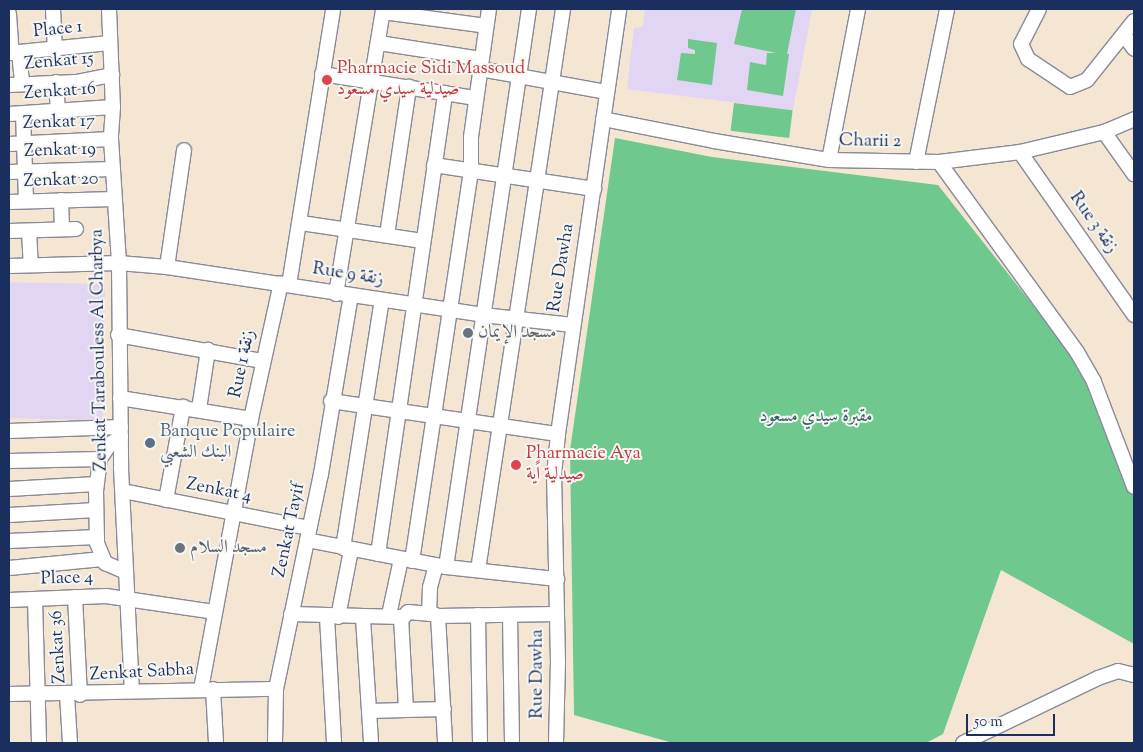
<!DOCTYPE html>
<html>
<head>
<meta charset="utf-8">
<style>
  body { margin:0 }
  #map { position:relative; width:1143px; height:752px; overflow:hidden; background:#f4e6d3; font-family:"Sorts Mill Goudy",Amiri,serif }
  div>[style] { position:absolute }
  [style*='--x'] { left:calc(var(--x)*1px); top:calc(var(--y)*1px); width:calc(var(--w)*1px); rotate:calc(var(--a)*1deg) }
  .built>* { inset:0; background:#e2d4f3; transform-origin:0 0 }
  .green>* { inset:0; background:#6fc88e; transform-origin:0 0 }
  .roads { filter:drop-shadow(1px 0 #888a98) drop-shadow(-1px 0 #888a98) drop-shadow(0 1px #888a98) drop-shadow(0 -1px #888a98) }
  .minor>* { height:14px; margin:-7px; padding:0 7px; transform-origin:7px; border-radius:7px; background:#fff }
  .dots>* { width:14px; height:14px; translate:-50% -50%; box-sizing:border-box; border:2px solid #f6f6f2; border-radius:50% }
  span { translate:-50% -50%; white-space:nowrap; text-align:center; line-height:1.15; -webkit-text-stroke:4px #f6f6f2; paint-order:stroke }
  .street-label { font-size:18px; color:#1b2f5e }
  .health-label { font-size:18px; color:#be3a42 }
  .left { translate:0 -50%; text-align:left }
  .worship-label { font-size:18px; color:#5b616d }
  .park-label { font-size:18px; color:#345d6c }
  .service-label { font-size:18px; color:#4e5e75 }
  .frame { position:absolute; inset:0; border:10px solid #1b2f5e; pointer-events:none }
  .scale { position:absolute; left:966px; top:714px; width:89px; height:22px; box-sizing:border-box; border:2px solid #1b2f5e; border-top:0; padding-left:6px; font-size:15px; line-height:18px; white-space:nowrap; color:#1b2f5e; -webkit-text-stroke:4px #f6f6f2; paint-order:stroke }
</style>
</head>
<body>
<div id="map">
  <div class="built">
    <i style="clip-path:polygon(645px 9px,812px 9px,793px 110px,627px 89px,634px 28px,643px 27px)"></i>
    <i style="left:105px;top:284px;width:136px;height:96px;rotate:91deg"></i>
  </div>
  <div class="green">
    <i style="clip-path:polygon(742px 9px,796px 9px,787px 54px,789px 54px,783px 96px,747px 90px,750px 62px,766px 65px,767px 53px,776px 53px,734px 44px)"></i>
    <i style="clip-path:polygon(688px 39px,717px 43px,712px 85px,677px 80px,681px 53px,695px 54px,695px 50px,688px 48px)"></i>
    <i style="left:734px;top:103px;width:59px;height:28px;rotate:7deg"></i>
    <i style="clip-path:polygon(615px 138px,712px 157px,938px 185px,1092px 380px,1134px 498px,1134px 644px,1001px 570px,943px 734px,926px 743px,673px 743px,574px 715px,570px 450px)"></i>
  </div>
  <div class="roads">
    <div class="minor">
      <i style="--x:53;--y:9;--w:42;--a:87.3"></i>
      <i style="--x:109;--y:9;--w:98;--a:87.7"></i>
      <i style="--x:113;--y:107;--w:32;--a:94"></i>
      <i style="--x:111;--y:139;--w:124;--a:86.3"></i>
      <i style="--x:119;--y:263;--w:205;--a:89.4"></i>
      <i style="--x:121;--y:468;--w:223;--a:87.2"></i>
      <i style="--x:1039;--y:9;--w:39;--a:117"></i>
      <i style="--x:1021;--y:44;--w:17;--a:65"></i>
      <i style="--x:1028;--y:59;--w:50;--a:33.7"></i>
      <i style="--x:1070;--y:87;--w:18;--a:-22"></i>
      <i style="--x:1087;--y:80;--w:75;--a:-51.5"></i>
      <i style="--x:383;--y:12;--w:104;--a:7.7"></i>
      <i style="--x:9;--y:14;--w:39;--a:86"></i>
      <i style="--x:1124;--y:35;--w:17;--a:54"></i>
      <i style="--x:379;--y:43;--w:103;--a:8.9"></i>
      <i style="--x:9;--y:53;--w:101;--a:-5.7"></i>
      <i style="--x:19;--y:53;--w:31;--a:84"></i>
      <i style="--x:480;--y:69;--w:129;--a:10.3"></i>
      <i style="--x:322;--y:74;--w:156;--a:8.9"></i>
      <i style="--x:56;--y:82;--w:30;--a:86"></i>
      <i style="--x:9;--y:85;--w:67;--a:-2.6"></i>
      <i style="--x:76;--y:82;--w:37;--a:-11"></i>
      <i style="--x:9;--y:114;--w:104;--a:-3.9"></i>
      <i style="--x:23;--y:114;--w:87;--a:88"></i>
      <i style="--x:603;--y:119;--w:113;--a:11.2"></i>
      <i style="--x:714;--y:141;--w:117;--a:9.4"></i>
      <i style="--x:829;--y:160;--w:110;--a:1"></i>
      <i style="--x:939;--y:162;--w:82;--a:-7"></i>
      <i style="--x:1020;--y:152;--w:86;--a:-13.4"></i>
      <i style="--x:1104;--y:132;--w:33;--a:-23"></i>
      <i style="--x:1104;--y:132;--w:52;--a:54.5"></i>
      <i style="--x:9;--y:144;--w:102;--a:-2.8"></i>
      <i style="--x:1020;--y:152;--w:199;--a:55"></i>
      <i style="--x:829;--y:160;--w:154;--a:-79.1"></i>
      <i style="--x:916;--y:162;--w:156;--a:-78.5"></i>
      <i style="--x:939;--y:162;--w:235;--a:54"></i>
      <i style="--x:1077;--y:352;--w:34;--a:60"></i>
      <i style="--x:1094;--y:382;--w:112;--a:69.1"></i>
      <i style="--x:434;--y:165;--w:162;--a:8.5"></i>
      <i style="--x:9;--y:172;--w:104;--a:-1.7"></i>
      <i style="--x:61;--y:200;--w:29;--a:88"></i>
      <i style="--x:9;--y:202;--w:105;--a:-1.6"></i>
      <i style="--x:301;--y:223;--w:123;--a:8.4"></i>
      <i style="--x:9;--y:231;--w:67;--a:-1.7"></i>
      <i style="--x:29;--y:231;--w:34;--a:87"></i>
      <i style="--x:387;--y:235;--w:150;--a:-81.5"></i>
      <i style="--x:9;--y:266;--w:110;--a:-1.6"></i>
      <i style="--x:119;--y:263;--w:48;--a:4.8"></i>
      <i style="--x:167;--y:267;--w:320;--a:8.6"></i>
      <i style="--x:483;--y:315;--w:90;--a:6.4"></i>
      <i style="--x:167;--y:267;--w:118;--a:-81.7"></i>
      <i style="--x:289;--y:285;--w:279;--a:-80.9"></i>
      <i style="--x:336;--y:294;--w:289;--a:-80.6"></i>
      <i style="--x:118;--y:335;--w:147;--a:10.2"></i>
      <i style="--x:120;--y:398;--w:133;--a:9.1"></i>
      <i style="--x:331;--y:401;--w:229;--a:8.3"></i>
      <i style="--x:199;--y:409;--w:60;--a:-81.3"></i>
      <i style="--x:9;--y:431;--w:112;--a:-2"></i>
      <i style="--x:121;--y:437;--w:13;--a:148"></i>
      <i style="--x:110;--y:444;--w:18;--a:124"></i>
      <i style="--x:100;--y:459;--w:31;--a:97"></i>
      <i style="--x:96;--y:490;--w:53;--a:88.9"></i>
      <i style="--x:97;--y:543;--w:22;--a:68"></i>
      <i style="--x:105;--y:563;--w:23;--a:23"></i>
      <i style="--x:9;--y:461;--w:91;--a:-1.3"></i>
      <i style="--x:9;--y:489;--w:87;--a:-3.3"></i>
      <i style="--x:123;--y:491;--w:190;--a:11.3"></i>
      <i style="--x:166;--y:500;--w:95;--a:-79.6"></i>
      <i style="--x:9;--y:515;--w:87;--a:-3.3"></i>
      <i style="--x:307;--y:540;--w:142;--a:11"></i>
      <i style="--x:446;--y:567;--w:112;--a:6.2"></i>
      <i style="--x:9;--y:541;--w:88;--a:-2.6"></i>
      <i style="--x:343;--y:548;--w:251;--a:-81.1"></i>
      <i style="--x:378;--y:554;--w:466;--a:-81.7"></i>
      <i style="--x:412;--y:561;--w:394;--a:-81.4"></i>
      <i style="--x:471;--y:171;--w:34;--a:-90"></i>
      <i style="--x:471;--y:137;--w:129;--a:-82"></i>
      <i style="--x:436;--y:565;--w:23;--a:105"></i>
      <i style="--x:430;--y:587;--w:25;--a:92"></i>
      <i style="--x:429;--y:612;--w:10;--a:24"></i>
      <i style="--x:438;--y:616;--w:127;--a:86.8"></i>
      <i style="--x:446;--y:567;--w:564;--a:-81.54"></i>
      <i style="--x:9;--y:568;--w:94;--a:-5.5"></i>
      <i style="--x:478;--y:570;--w:567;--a:-81.38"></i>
      <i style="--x:75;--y:597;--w:98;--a:87.1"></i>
      <i style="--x:35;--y:599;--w:144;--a:88.4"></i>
      <i style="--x:9;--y:600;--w:97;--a:-2.4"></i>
      <i style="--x:106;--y:596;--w:109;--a:8.4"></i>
      <i style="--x:291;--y:614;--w:110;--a:1.6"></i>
      <i style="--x:401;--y:617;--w:93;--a:86.9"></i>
      <i style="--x:389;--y:615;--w:57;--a:-77.9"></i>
      <i style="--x:478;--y:615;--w:128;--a:89.1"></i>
      <i style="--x:510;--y:615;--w:128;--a:89.1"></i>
      <i style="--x:438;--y:616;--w:118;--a:-1"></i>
      <i style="--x:327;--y:617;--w:126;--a:86.8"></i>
      <i style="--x:338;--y:617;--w:68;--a:-79"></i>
      <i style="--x:363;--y:618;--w:125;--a:86.3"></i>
      <i style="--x:402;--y:619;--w:9;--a:-49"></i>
      <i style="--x:408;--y:612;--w:23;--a:5"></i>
      <i style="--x:201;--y:689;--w:275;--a:-79.5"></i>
      <i style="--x:251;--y:419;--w:139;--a:-77.6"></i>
      <i style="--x:213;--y:689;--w:54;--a:86.8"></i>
      <i style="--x:9;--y:694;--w:267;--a:-1.1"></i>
      <i style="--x:67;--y:695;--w:48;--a:86.4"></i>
      <i style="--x:369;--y:711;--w:75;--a:-1.5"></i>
      <i style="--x:275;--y:743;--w:54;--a:-88.9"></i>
      <i style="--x:276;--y:689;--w:220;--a:-78.2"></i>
      <i style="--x:321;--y:474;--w:181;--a:-80.5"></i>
      <i style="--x:556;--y:743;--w:80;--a:-88.6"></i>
      <i style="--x:558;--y:663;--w:188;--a:-91.2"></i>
      <i style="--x:554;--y:475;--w:41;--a:-84.4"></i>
      <i style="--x:558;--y:434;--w:429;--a:-81.8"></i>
      <i style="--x:963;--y:743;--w:150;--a:-25.7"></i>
      <i style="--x:1098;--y:678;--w:21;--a:-19"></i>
      <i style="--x:1118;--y:671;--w:16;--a:14"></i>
    </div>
  </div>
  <div class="dots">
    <i style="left:327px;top:80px;background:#e0444e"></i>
    <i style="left:468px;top:333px;background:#6b7280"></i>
    <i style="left:150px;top:443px;background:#5c6f8a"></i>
    <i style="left:516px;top:465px;background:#e0444e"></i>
    <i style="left:180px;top:548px;background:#6b7280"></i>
  </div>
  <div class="street-label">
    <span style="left:58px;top:30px;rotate:-6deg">Place 1</span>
    <span style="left:59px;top:62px;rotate:-5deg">Zenkat 15</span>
    <span style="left:60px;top:92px;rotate:-4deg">Zenkat 16</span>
    <span style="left:59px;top:123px;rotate:-2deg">Zenkat 17</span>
    <span style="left:870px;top:142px;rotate:1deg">Charii 2</span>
    <span style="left:60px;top:151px;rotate:-2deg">Zenkat 19</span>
    <span style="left:61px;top:181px;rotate:-2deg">Zenkat 20</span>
    <span style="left:1093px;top:223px;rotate:55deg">Rue 3 زنقة</span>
    <span style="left:562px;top:268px;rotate:-81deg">Rue Dawha</span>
    <span style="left:348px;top:275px;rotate:9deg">Rue 9 زنقة</span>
    <span style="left:100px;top:350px;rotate:-91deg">Zenkat Tarabouless Al Charbya</span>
    <span style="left:243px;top:364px;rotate:-78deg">Rue 1 زنقة</span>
    <span style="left:219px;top:491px;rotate:11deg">Zenkat 4</span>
    <span style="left:290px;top:530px;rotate:-78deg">Zenkat Tayif</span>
    <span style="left:67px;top:579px;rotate:-2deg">Place 4</span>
    <span style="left:59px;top:647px;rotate:-93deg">Zenkat 36</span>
    <span style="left:142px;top:673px;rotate:-3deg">Zenkat Sabha</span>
    <span style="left:538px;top:674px;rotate:-90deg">Rue Dawha</span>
  </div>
  <div class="health-label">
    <span class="left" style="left:337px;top:80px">Pharmacie Sidi Massoud<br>صيدلية سيدي مسعود</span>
    <span class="left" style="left:526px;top:465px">Pharmacie Aya<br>صيدلية اًية</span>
  </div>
  <div class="worship-label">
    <span class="left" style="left:478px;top:333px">مسجد الإيمان</span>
    <span class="left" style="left:190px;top:548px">مسجد السلام</span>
  </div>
  <div class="park-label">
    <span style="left:816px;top:417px">مقبرة سيدي مسعود</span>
  </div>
  <div class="service-label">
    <span class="left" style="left:160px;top:443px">Banque Populaire<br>البنك الشعبي</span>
  </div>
  <div class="frame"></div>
  <div class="scale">50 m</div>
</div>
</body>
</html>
